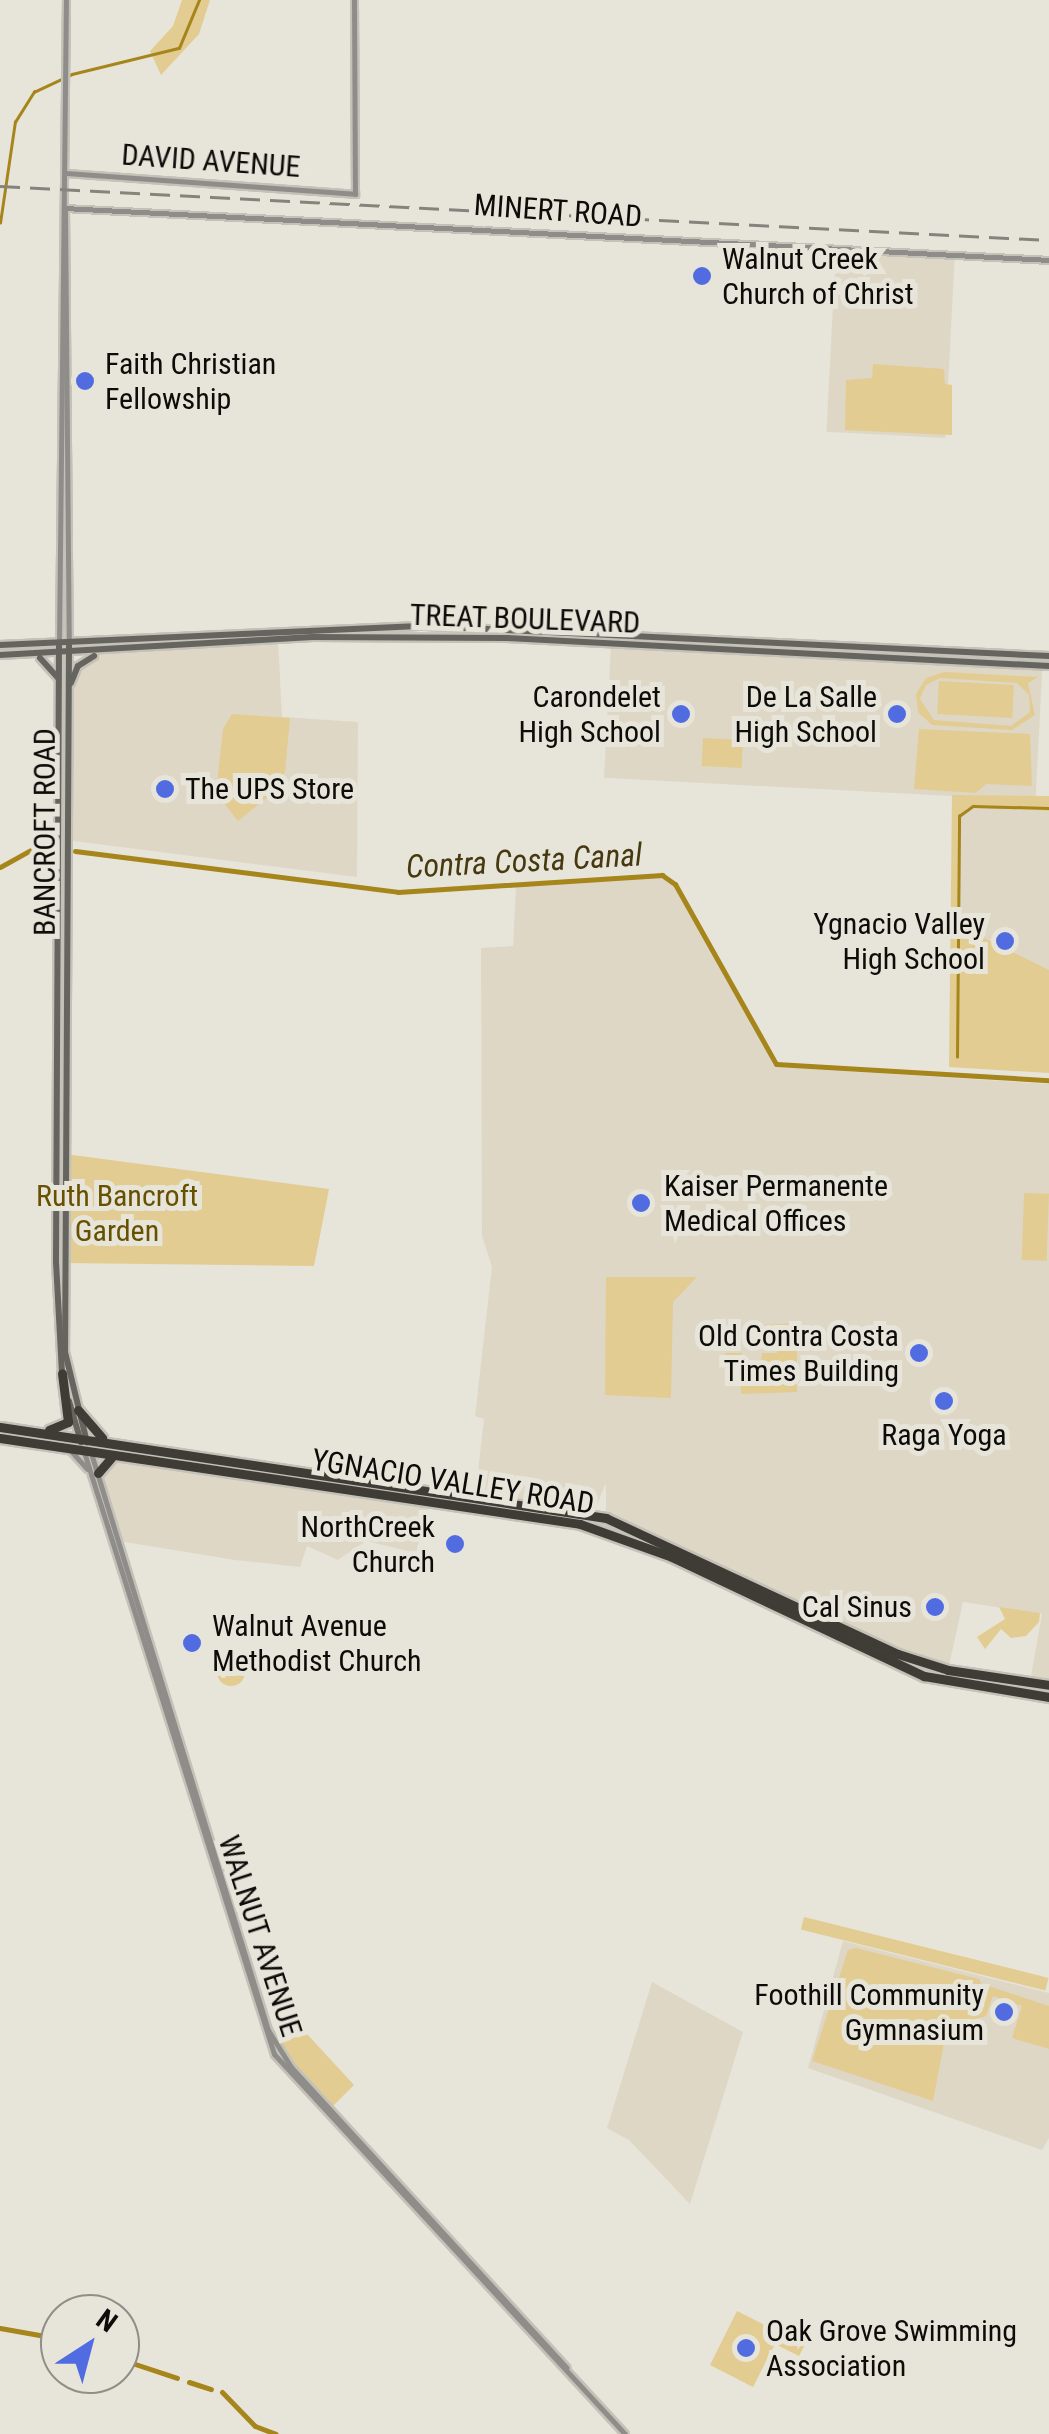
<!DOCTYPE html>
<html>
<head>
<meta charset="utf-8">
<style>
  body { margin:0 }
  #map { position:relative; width:1049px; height:2434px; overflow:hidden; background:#e7e4da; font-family:"Roboto Condensed",sans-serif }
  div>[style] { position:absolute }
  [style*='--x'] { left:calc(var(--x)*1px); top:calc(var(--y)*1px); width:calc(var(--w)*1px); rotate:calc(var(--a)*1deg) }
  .built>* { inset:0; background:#ded7c6; transform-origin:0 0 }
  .green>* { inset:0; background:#e2cc91; transform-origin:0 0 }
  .round { border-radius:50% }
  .stream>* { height:2.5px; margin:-1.25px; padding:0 1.25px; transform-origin:1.25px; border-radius:1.25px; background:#a6851b }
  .canal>* { height:5px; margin:-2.5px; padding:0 2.5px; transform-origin:2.5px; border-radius:2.5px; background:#a6851b }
  .roads { filter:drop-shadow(2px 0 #c4c1b9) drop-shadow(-2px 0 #c4c1b9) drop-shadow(0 2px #c4c1b9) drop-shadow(0 -2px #c4c1b9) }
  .tertiary>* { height:5px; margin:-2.5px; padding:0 2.5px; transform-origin:2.5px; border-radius:2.5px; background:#8f8d89 }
  .secondary>* { height:6px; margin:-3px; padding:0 3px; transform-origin:3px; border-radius:3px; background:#66645e }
  .trunk>* { height:9px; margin:-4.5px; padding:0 4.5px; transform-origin:4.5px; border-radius:4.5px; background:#3e3c34 }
  .rail>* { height:2.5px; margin-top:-1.25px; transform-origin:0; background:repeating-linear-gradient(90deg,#85837c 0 20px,transparent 0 30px) }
  .dots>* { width:28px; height:28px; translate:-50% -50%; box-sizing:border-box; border:5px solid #e7e4da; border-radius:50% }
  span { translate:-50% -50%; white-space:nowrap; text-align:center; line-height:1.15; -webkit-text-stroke:10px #e7e4da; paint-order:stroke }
  .street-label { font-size:30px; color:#0d0c09 }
  .poi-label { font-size:30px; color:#0d0c09 }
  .left { translate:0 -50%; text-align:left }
  .right { translate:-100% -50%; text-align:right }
  .park-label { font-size:30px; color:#675101 }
  .water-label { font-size:32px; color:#46390f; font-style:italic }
  .north { position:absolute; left:40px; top:2294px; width:100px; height:100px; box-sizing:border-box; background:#e7e4da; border:2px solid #908e86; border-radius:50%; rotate:36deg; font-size:28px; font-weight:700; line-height:40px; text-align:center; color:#0d0c09 }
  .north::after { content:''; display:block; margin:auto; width:35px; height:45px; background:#516ce1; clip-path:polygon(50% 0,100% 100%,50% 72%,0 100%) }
</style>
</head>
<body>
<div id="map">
  <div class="built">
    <i style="left:836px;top:249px;width:119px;height:183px;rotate:3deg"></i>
    <i style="clip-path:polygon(278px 639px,282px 717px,358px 722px,357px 877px,66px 840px,69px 688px,82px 662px,102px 653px)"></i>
    <i style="left:611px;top:645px;width:432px;height:133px;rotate:3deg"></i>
    <i style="clip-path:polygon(967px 808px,1049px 811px,1049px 1073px,960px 926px,959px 819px)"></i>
    <i style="clip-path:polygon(657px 875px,675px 884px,778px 1067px,1049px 1084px,1049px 1685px,1030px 1682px,1042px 1614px,963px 1602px,948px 1670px,606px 1518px,606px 1483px,592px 1516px,475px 1498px,484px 1419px,475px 1416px,492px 1267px,482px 1236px,481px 948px,513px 946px,516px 887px)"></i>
    <i style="clip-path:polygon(115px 1456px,430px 1501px,416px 1553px,366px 1541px,338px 1560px,307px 1546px,300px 1567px,235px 1560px,119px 1541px,98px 1473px)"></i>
    <i style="clip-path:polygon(843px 1941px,1049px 1993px,1049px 2138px,1042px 2150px,808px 2068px)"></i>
    <i style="clip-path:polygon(652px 1982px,743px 2032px,690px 2204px,629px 2140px,607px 2128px)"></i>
  </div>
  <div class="green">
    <i style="clip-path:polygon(182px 0,210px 0,199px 34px,161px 75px,150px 51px,173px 26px)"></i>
    <i style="clip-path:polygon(873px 364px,944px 369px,945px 384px,952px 385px,952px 435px,845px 430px,846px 380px,872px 378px)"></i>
    <i style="clip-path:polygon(evenodd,944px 672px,1038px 677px,1028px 683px,1035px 715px,1012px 730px,932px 725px,918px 712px,916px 694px,926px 678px,944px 672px,940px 678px,1017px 683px,1029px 695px,1030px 712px,1011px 726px,934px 720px,920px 699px,926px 685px,940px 678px)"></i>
    <i style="left:939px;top:681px;width:75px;height:33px;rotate:3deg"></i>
    <i style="clip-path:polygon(232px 714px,290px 718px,285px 772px,269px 796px,238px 821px,216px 793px,223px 729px)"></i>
    <i style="clip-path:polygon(919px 729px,1030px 734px,1032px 786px,986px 784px,976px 793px,914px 789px)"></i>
    <i style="left:703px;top:738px;width:40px;height:28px;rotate:3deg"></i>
    <i style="clip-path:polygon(952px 795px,1049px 796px,1049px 811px,967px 808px,959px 819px,960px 926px,1049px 970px,1049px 1073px,949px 1067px)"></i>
    <i style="clip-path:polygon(65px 1154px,329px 1189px,314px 1266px,64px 1263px)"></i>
    <i style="left:1024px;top:1193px;width:25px;height:67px;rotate:2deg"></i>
    <i style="clip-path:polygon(606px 1277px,697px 1277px,673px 1302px,671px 1398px,605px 1395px)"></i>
    <i style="clip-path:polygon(797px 1323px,797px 1392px,741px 1394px,739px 1366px,726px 1364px,725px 1353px,742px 1353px,742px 1373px,760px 1373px,762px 1353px,777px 1353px,777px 1334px,762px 1333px,762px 1325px)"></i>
    <i style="clip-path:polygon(999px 1607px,1040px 1613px,1039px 1622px,1026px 1636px,1011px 1638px,1001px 1629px,985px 1649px,977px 1637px,1005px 1619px)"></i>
    <i class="round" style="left:217px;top:1658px;width:28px;height:28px"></i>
    <i style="left:804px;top:1917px;width:252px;height:13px;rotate:14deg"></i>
    <i style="clip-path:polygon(856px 1948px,979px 1979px,986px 1992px,989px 1986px,1049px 2006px,1049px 2049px,1012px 2038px,1022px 2006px,993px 1996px,986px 2016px,954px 2025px,945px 2038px,933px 2101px,812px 2061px,848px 1950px)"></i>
    <i style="clip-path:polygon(284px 2009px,354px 2085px,330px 2109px,276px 2043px)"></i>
    <i style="clip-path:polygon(737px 2311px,805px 2345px,799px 2356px,775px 2344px,753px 2387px,710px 2365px)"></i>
  </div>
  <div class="stream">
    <i style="--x:0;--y:223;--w:102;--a:-81.6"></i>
    <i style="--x:15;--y:122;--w:36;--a:-58"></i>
    <i style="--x:34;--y:92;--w:42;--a:-25.3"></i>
    <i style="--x:72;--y:74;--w:110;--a:-13.7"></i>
    <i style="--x:179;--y:48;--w:52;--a:-67.4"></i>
    <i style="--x:957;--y:1057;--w:241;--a:-89.5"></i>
    <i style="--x:959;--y:816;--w:17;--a:-36"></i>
    <i style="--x:973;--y:806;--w:76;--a:1.5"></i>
  </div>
  <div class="canal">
    <i style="--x:75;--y:851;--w:326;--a:7.2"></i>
    <i style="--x:398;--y:892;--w:265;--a:-3.7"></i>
    <i style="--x:662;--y:875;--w:16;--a:35"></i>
    <i style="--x:675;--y:884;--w:206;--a:60.7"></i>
    <i style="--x:776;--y:1064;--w:273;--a:3.4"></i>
    <i style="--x:0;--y:867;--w:39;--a:-29"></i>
    <i style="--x:34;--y:848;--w:18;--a:3"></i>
    <i style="--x:0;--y:2328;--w:57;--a:10.1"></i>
    <i style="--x:120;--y:2359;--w:60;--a:18.4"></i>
    <i style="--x:189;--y:2382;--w:23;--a:18"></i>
    <i style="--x:222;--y:2392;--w:47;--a:45.9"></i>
    <i style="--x:255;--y:2426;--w:22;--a:21"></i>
  </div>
  <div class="roads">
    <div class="tertiary">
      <i style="--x:65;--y:173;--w:291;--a:4.1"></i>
      <i style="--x:355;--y:194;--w:194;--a:-90.3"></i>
      <i style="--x:64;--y:208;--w:986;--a:3.02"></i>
      <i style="--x:65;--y:210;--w:434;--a:89.5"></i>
      <i style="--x:59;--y:643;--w:643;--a:-89.38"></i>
      <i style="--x:71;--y:1451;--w:24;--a:48"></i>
      <i style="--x:84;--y:1452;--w:631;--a:72.48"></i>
      <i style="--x:274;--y:2054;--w:517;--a:47.27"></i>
      <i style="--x:91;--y:1453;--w:604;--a:72.95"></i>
      <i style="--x:268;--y:2030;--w:44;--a:58.1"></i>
      <i style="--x:291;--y:2067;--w:408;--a:47.5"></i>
    </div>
    <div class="secondary">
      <i style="--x:0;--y:645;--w:425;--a:-2.6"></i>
      <i style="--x:425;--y:626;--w:625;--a:2.75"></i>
      <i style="--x:59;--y:646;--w:616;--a:90.28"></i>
      <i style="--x:56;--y:1262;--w:112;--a:86.9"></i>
      <i style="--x:69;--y:646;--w:706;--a:90.32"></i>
      <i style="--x:65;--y:1352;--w:93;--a:76.3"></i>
      <i style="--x:0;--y:655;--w:313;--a:-3.3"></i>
      <i style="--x:312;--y:637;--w:195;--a:0.3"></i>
      <i style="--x:507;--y:638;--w:543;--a:2.96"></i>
      <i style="--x:40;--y:658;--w:27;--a:48"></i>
      <i style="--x:71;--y:683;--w:18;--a:-68"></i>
      <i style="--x:78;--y:666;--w:19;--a:-32"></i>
      <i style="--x:69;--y:1401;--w:43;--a:73.7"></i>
    </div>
    <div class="trunk">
      <i style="--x:78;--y:1410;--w:37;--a:49"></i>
      <i style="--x:0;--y:1427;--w:613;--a:8.54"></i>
      <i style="--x:606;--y:1518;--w:322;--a:25"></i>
      <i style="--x:898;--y:1654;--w:52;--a:17.7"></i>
      <i style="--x:948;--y:1670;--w:102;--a:8.4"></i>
      <i style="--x:49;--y:1430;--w:21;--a:-23"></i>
      <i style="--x:68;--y:1422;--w:49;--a:-97"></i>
      <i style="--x:0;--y:1438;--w:586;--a:8.43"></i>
      <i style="--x:580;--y:1524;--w:98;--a:19.7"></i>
      <i style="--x:672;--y:1557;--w:279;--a:25.3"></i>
      <i style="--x:924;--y:1676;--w:127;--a:9.5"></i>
      <i style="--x:98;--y:1473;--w:20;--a:-49"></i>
    </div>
  </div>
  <div class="rail">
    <i style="--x:0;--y:186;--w:1050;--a:2.95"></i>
  </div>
  <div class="dots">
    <i style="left:702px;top:276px;background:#516ce1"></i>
    <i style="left:85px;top:381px;background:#516ce1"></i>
    <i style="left:681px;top:714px;background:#516ce1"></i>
    <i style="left:897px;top:714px;background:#516ce1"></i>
    <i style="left:165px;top:789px;background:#516ce1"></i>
    <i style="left:1005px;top:941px;background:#516ce1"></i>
    <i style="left:641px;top:1203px;background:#516ce1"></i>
    <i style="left:919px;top:1353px;background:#516ce1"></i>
    <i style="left:944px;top:1401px;background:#516ce1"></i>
    <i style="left:455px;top:1544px;background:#516ce1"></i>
    <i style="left:935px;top:1607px;background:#516ce1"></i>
    <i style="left:192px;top:1643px;background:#516ce1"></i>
    <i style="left:1004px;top:2012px;background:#516ce1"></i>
    <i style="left:746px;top:2348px;background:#516ce1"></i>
  </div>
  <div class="street-label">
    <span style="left:211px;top:161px;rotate:4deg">DAVID AVENUE</span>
    <span style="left:558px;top:211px;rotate:4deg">MINERT ROAD</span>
    <span style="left:525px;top:619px;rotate:2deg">TREAT BOULEVARD</span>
    <span style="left:45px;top:832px;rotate:-90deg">BANCROFT ROAD</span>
    <span style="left:453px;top:1482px;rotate:9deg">YGNACIO VALLEY ROAD</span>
    <span style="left:260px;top:1936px;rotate:72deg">WALNUT AVENUE</span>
  </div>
  <div class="poi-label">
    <span class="left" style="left:722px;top:276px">Walnut Creek<br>Church of Christ</span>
    <span class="left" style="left:105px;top:381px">Faith Christian<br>Fellowship</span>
    <span class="right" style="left:661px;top:714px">Carondelet<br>High School</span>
    <span class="right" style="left:877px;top:714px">De La Salle<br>High School</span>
    <span class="left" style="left:185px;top:789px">The UPS Store</span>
    <span class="right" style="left:985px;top:941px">Ygnacio Valley<br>High School</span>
    <span class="left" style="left:664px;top:1203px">Kaiser Permanente<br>Medical Offices</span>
    <span class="right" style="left:899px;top:1353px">Old Contra Costa<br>Times Building</span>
    <span style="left:944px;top:1435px">Raga Yoga</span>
    <span class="right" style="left:435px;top:1544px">NorthCreek<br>Church</span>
    <span class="right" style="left:912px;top:1607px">Cal Sinus</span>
    <span class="left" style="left:212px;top:1643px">Walnut Avenue<br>Methodist Church</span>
    <span class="right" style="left:984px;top:2012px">Foothill Community<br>Gymnasium</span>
    <span class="left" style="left:766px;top:2348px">Oak Grove Swimming<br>Association</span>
  </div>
  <div class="park-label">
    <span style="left:117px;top:1213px">Ruth Bancroft<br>Garden</span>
  </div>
  <div class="water-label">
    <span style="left:524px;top:861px;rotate:-3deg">Contra Costa Canal</span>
  </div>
  <div class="north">N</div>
</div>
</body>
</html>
